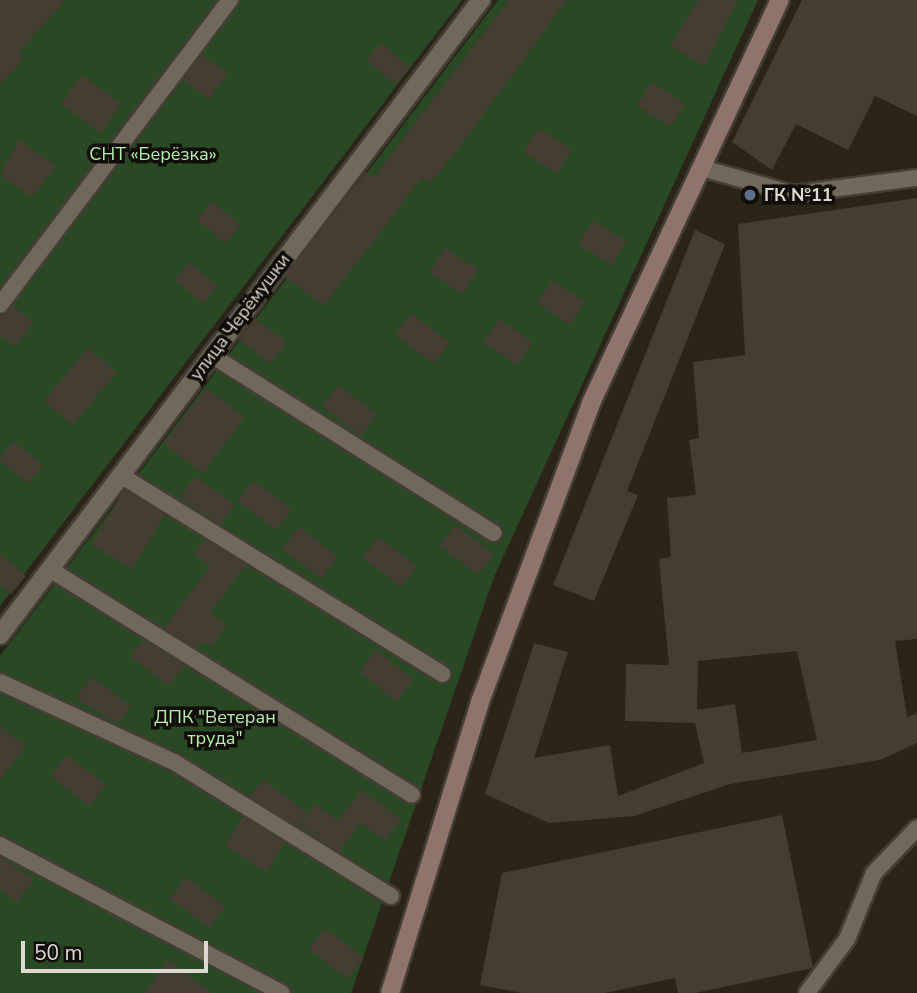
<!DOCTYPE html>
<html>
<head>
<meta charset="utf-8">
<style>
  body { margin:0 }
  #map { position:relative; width:917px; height:993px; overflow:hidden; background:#2b2418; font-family:"Nunito Sans",sans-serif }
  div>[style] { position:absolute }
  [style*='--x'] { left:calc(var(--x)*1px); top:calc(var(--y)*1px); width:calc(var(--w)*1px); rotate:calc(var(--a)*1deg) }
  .green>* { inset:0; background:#294824 }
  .building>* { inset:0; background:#443d31; transform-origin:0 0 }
  .roads { filter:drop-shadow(2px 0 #433e35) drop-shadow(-2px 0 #433e35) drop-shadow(0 2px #433e35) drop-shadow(0 -2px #433e35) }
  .lane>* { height:16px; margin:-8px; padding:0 8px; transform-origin:8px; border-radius:8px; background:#70695b }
  .street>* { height:18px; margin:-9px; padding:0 9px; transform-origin:9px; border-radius:9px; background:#70695b }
  .secondary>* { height:18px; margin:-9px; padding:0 9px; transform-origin:9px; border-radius:9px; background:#90746c }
  .dots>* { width:19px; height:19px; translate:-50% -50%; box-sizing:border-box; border:4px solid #110e09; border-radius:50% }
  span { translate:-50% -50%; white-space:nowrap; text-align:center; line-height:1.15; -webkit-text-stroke:7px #110e09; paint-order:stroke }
  .park-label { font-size:18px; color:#b7f0ae }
  .poi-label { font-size:18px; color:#ddd8d1; font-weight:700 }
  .left { translate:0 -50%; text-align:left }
  .street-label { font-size:18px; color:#ddd8d1 }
  .scale { position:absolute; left:21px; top:941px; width:187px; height:32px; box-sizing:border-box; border:4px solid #ddd8d1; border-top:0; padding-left:9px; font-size:21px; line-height:24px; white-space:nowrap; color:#ddd8d1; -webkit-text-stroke:5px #110e09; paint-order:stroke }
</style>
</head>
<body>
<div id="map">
  <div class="green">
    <i style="clip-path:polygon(0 0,462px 0,0 606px)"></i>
    <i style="clip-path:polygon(498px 0,758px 0,494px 577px,351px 993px,0 993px,0 656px)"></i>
  </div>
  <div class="building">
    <i style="clip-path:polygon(0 0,66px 0,19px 52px,25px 57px,0 85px)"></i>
    <i style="clip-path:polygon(509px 0,567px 0,466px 139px,430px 184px,422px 178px,324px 306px,285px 277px,366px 172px,374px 177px)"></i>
    <i style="clip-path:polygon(699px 0,738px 0,704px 67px,670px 45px)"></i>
    <i style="clip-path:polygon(802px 0,917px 0,917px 116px,875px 96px,848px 150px,796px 124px,772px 170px,732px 142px)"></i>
    <i style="left:381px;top:43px;width:38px;height:23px;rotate:40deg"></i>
    <i style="left:202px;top:54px;width:33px;height:32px;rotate:38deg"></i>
    <i style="left:82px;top:75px;width:49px;height:36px;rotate:36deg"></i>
    <i style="left:652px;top:82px;width:40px;height:28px;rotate:33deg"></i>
    <i style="left:539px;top:128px;width:40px;height:29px;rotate:33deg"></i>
    <i style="clip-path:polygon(19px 139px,56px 166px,32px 198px,0 175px)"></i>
    <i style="clip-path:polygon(evenodd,917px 198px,917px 639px,895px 641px,907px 717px,917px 713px,917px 743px,880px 760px,730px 784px,634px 816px,549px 823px,485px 794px,534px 643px,568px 652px,534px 758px,610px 745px,618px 796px,704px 763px,695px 723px,625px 721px,626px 664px,669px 665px,659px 559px,671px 557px,667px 498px,696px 495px,689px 440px,699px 438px,693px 362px,745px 355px,738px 224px,917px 198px,797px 651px,817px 740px,742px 753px,735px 704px,697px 710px,698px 661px,797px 651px)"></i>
    <i style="left:212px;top:201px;width:38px;height:24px;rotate:40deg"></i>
    <i style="left:593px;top:220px;width:40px;height:29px;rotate:32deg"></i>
    <i style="clip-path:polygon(695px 230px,725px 244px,627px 491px,638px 495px,594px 601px,553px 585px)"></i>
    <i style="left:445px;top:248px;width:40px;height:29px;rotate:33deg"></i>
    <i style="left:189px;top:262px;width:38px;height:23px;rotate:40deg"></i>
    <i style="left:552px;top:280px;width:40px;height:28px;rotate:33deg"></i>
    <i style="clip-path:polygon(13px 305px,34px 322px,15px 347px,0 336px,0 315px)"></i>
    <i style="left:411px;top:313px;width:49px;height:27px;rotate:37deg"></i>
    <i style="left:255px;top:318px;width:40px;height:27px;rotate:37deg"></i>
    <i style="left:499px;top:319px;width:41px;height:28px;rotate:34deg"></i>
    <i style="left:88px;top:348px;width:38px;height:69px;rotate:40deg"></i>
    <i style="left:338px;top:385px;width:49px;height:27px;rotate:37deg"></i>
    <i style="left:206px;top:388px;width:49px;height:70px;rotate:37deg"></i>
    <i style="left:14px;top:441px;width:38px;height:24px;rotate:40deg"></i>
    <i style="clip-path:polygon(196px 476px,235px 505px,220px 524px,179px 497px)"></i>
    <i style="left:253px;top:480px;width:49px;height:26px;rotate:37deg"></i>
    <i style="left:124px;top:490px;width:48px;height:64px;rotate:31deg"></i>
    <i style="left:455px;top:525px;width:49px;height:26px;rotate:37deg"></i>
    <i style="left:299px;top:527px;width:49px;height:28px;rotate:37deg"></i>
    <i style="left:378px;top:537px;width:49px;height:26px;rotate:37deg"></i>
    <i style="clip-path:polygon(205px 540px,246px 565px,210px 613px,227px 625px,211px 647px,203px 641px,197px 649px,164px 628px,210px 567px,193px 554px)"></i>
    <i style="clip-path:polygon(0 554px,26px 576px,11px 594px,0 585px)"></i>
    <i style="clip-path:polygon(143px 640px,185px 666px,169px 686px,130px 657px)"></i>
    <i style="left:376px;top:650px;width:48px;height:28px;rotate:38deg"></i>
    <i style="clip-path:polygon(92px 677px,131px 706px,118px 724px,76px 698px)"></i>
    <i style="clip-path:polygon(0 726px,26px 746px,0 780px)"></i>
    <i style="left:67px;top:755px;width:49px;height:27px;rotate:37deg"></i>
    <i style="clip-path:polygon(263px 779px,307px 813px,297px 826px,250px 797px)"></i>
    <i style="clip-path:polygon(362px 790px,401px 819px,385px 841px,361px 823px,339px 852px,299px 825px,315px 804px,338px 821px)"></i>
    <i style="clip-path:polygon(782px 815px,813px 968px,695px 993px,678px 993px,675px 978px,605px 993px,522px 993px,480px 985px,502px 873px)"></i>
    <i style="left:243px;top:817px;width:49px;height:34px;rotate:32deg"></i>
    <i style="clip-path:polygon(0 857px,34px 880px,17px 902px,0 889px)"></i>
    <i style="left:186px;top:877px;width:49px;height:27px;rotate:37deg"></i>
    <i style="left:325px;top:928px;width:49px;height:27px;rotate:37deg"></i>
    <i style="clip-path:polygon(168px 960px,212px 993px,144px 993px)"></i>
  </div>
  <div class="roads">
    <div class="lane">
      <i style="--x:702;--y:168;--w:95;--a:15.9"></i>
      <i style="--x:793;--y:194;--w:125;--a:-7.4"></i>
      <i style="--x:0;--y:305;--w:382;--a:-53"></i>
      <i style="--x:211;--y:355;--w:334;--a:32.2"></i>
      <i style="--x:125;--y:478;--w:373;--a:31.7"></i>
      <i style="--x:51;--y:570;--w:425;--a:31.9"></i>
      <i style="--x:0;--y:682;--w:192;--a:24.7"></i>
      <i style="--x:174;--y:762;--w:255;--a:31.7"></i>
      <i style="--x:0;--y:845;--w:318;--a:27.7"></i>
      <i style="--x:807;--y:993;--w:67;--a:-53.5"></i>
      <i style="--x:847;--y:939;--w:71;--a:-67.8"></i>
      <i style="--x:874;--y:873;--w:62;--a:-46.3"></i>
    </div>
    <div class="street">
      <i style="--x:0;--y:635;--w:797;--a:-52.86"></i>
    </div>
    <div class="secondary">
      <i style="--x:390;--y:993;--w:305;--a:-72.8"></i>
      <i style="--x:480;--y:702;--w:319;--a:-69.6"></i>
      <i style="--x:591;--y:403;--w:445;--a:-64.9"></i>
    </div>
  </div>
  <div class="dots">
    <i style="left:750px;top:195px;background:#5c6f8a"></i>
  </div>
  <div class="park-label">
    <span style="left:153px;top:154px">СНТ «Берёзка»</span>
    <span style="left:215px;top:728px">ДПК "Ветеран<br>труда"</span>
  </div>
  <div class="poi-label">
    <span class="left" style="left:764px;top:195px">ГК №11</span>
  </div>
  <div class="street-label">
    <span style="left:240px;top:317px;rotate:-53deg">улица Черёмушки</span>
  </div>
  <div class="scale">50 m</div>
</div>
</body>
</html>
